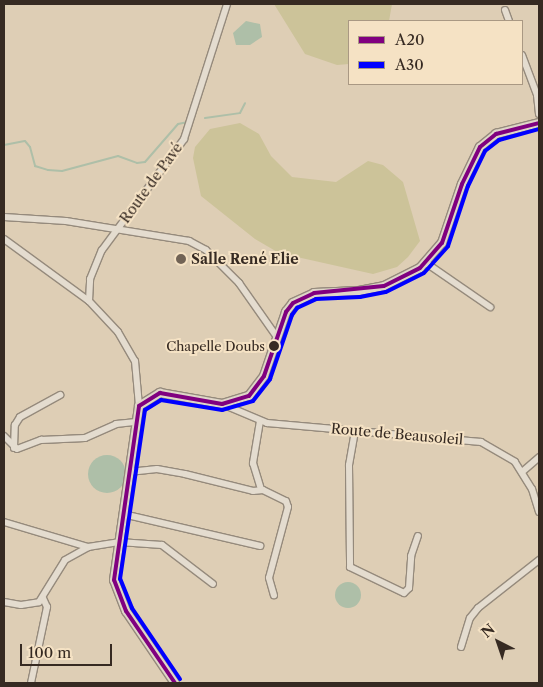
<!DOCTYPE html>
<html>
<head>
<meta charset="utf-8">
<style>
  body { margin:0 }
  #map { position:relative; width:543px; height:687px; overflow:hidden; background:#deceb5; font-family:"Libre Caslon Text",serif }
  div>[style] { position:absolute }
  [style*='--x'] { left:calc(var(--x)*1px); top:calc(var(--y)*1px); width:calc(var(--w)*1px); rotate:calc(var(--a)*1deg) }
  .green>* { inset:0; background:#ccc399 }
  .water>* { inset:0; background:#aebfa8 }
  .round { border-radius:50% }
  .stream>* { height:2px; margin:-1px; padding:0 1px; transform-origin:1px; border-radius:1px; background:#aebfa8 }
  .roads { filter:drop-shadow(1px 0 #958a7c) drop-shadow(-1px 0 #958a7c) drop-shadow(0 1px #958a7c) drop-shadow(0 -1px #958a7c) }
  .minor>* { height:6px; margin:-3px; padding:0 3px; transform-origin:3px; border-radius:3px; background:#e4dccf }
  .major>* { height:8px; margin:-4px; padding:0 4px; transform-origin:4px; border-radius:4px; background:#dfd6c8 }
  .bus-1>* { height:4px; margin:-2px; padding:0 2px; transform-origin:2px; border-radius:2px; background:#800080 }
  .bus-2>* { height:4px; margin:-2px; padding:0 2px; transform-origin:2px; border-radius:2px; background:#00f }
  .dots>* { width:14px; height:14px; translate:-50% -50%; box-sizing:border-box; border:2px solid #f5e2c4; border-radius:50% }
  span { translate:-50% -50%; white-space:nowrap; text-align:center; line-height:1.15; -webkit-text-stroke:4px #f5e2c4; paint-order:stroke }
  .bus-label { font-size:13px; color:#362a22 }
  .right { translate:-100% -50%; text-align:right }
  .street-label { font-size:14px; color:#362a22 }
  .poi-label { font-size:14px; color:#362a22; font-weight:700 }
  .left { translate:0 -50%; text-align:left }
  .frame { position:absolute; inset:0; border:5px solid #362a22; pointer-events:none }
  .legend { position:absolute; left:348px; top:20px; width:175px; height:65px; box-sizing:border-box; background:#f5e2c4; border:1px solid #a99883; margin:0; padding:6px 9px; list-style:none; font-size:15px; color:#362a22 }
  .legend li { display:flex; align-items:center; gap:10px; height:25px }
  .legend b { width:25px; border:1px solid #a99883 }
  .north { position:absolute; left:473px; top:617px; width:50px; height:50px; -webkit-text-stroke:4px #f5e2c4; paint-order:stroke; rotate:319deg; font-size:14px; font-weight:700; line-height:20px; text-align:center; color:#362a22 }
  .north::after { content:''; display:block; margin:auto; width:18px; height:22px; background:#362a22; clip-path:polygon(50% 0,100% 100%,50% 72%,0 100%) }
  .scale { position:absolute; left:20px; top:644px; width:92px; height:22px; box-sizing:border-box; border:2px solid #362a22; border-top:0; padding-left:6px; font-size:15px; line-height:18px; white-space:nowrap; color:#362a22; -webkit-text-stroke:4px #f5e2c4; paint-order:stroke }
</style>
</head>
<body>
<div id="map">
  <div class="green">
    <i style="clip-path:polygon(274px 4px,392px 4px,389px 21px,349px 21px,349px 64px,337px 65px,305px 54px)"></i>
    <i style="clip-path:polygon(240px 123px,259px 134px,271px 156px,292px 177px,336px 182px,368px 161px,383px 165px,403px 182px,420px 241px,408px 257px,397px 267px,373px 274px,279px 253px,255px 239px,201px 196px,193px 158px,195px 147px,210px 129px)"></i>
  </div>
  <div class="water">
    <i style="clip-path:polygon(246px 21px,260px 24px,262px 37px,250px 45px,236px 45px,233px 33px)"></i>
    <i class="round" style="left:88px;top:455px;width:38px;height:38px"></i>
    <i class="round" style="left:335px;top:582px;width:26px;height:26px"></i>
  </div>
  <div class="stream">
    <i style="--x:205;--y:118;--w:35;--a:-8"></i>
    <i style="--x:240;--y:113;--w:11;--a:-63"></i>
    <i style="--x:4;--y:145;--w:21;--a:-11"></i>
    <i style="--x:25;--y:141;--w:8;--a:50"></i>
    <i style="--x:30;--y:147;--w:20;--a:75"></i>
    <i style="--x:35;--y:166;--w:14;--a:17"></i>
    <i style="--x:48;--y:170;--w:14;--a:4"></i>
    <i style="--x:62;--y:171;--w:58;--a:-15"></i>
    <i style="--x:118;--y:156;--w:20;--a:20"></i>
    <i style="--x:137;--y:163;--w:8;--a:-7"></i>
    <i style="--x:145;--y:162;--w:50;--a:-49"></i>
    <i style="--x:178;--y:124;--w:10;--a:-11"></i>
  </div>
  <div class="roads">
    <div class="minor">
      <i style="--x:505;--y:10;--w:12;--a:70"></i>
      <i style="--x:522;--y:55;--w:43;--a:69.4"></i>
      <i style="--x:537;--y:95;--w:19;--a:84"></i>
      <i style="--x:4;--y:217;--w:62;--a:3.7"></i>
      <i style="--x:66;--y:221;--w:125;--a:9.2"></i>
      <i style="--x:189;--y:241;--w:19;--a:28"></i>
      <i style="--x:206;--y:250;--w:47;--a:45"></i>
      <i style="--x:239;--y:283;--w:66;--a:54.9"></i>
      <i style="--x:4;--y:239;--w:105;--a:36.1"></i>
      <i style="--x:89;--y:301;--w:42;--a:46.9"></i>
      <i style="--x:118;--y:332;--w:34;--a:60"></i>
      <i style="--x:135;--y:361;--w:45;--a:84.9"></i>
      <i style="--x:426;--y:263;--w:78;--a:34.5"></i>
      <i style="--x:89;--y:301;--w:22;--a:-87"></i>
      <i style="--x:90;--y:279;--w:31;--a:-68"></i>
      <i style="--x:102;--y:250;--w:138;--a:-53.5"></i>
      <i style="--x:184;--y:139;--w:142;--a:-72.3"></i>
      <i style="--x:222;--y:404;--w:49;--a:22.9"></i>
      <i style="--x:267;--y:423;--w:215;--a:5.1"></i>
      <i style="--x:481;--y:442;--w:39;--a:30"></i>
      <i style="--x:515;--y:462;--w:32;--a:58"></i>
      <i style="--x:532;--y:489;--w:24;--a:73"></i>
      <i style="--x:260;--y:421;--w:43;--a:99.5"></i>
      <i style="--x:253;--y:463;--w:27;--a:73"></i>
      <i style="--x:355;--y:431;--w:35;--a:100"></i>
      <i style="--x:349;--y:465;--w:102;--a:89.4"></i>
      <i style="--x:350;--y:567;--w:60;--a:25.7"></i>
      <i style="--x:404;--y:593;--w:7;--a:-45"></i>
      <i style="--x:409;--y:588;--w:32;--a:-86"></i>
      <i style="--x:411;--y:556;--w:21;--a:-71"></i>
      <i style="--x:4;--y:436;--w:18;--a:45"></i>
      <i style="--x:17;--y:449;--w:26;--a:-21"></i>
      <i style="--x:41;--y:440;--w:44;--a:-2.6"></i>
      <i style="--x:85;--y:438;--w:34;--a:-24"></i>
      <i style="--x:116;--y:424;--w:18;--a:-6"></i>
      <i style="--x:14;--y:448;--w:23;--a:-88"></i>
      <i style="--x:15;--y:425;--w:9;--a:-58"></i>
      <i style="--x:20;--y:417;--w:46;--a:-28.8"></i>
      <i style="--x:129;--y:472;--w:28;--a:-6"></i>
      <i style="--x:157;--y:469;--w:28;--a:10"></i>
      <i style="--x:185;--y:474;--w:70;--a:14"></i>
      <i style="--x:253;--y:491;--w:10;--a:-6"></i>
      <i style="--x:263;--y:490;--w:25;--a:26"></i>
      <i style="--x:286;--y:501;--w:6;--a:72"></i>
      <i style="--x:288;--y:507;--w:73;--a:105"></i>
      <i style="--x:269;--y:578;--w:18;--a:74"></i>
      <i style="--x:522;--y:472;--w:23;--a:-41"></i>
      <i style="--x:123;--y:514;--w:141;--a:13.1"></i>
      <i style="--x:4;--y:522;--w:88;--a:16.6"></i>
      <i style="--x:4;--y:602;--w:17;--a:10"></i>
      <i style="--x:21;--y:605;--w:18;--a:-9"></i>
      <i style="--x:39;--y:602;--w:49;--a:-58.2"></i>
      <i style="--x:65;--y:560;--w:26;--a:-29"></i>
      <i style="--x:88;--y:547;--w:31;--a:-9"></i>
      <i style="--x:119;--y:542;--w:43;--a:4"></i>
      <i style="--x:162;--y:545;--w:64;--a:37.4"></i>
      <i style="--x:461;--y:647;--w:30;--a:-73"></i>
      <i style="--x:470;--y:618;--w:13;--a:-51"></i>
      <i style="--x:478;--y:608;--w:78;--a:-38.2"></i>
      <i style="--x:31;--y:683;--w:78;--a:-78.1"></i>
      <i style="--x:47;--y:607;--w:10;--a:-114"></i>
    </div>
    <div class="major">
      <i style="--x:175;--y:683;--w:87;--a:-124.2"></i>
      <i style="--x:126;--y:611;--w:33;--a:-111"></i>
      <i style="--x:114;--y:580;--w:176;--a:-81.8"></i>
      <i style="--x:139;--y:406;--w:25;--a:-32"></i>
      <i style="--x:160;--y:393;--w:63;--a:10.1"></i>
      <i style="--x:222;--y:404;--w:28;--a:-17"></i>
      <i style="--x:249;--y:396;--w:25;--a:-53"></i>
      <i style="--x:264;--y:376;--w:68;--a:-71"></i>
      <i style="--x:286;--y:312;--w:11;--a:-52"></i>
      <i style="--x:293;--y:303;--w:23;--a:-25"></i>
      <i style="--x:314;--y:293;--w:45;--a:-2.5"></i>
      <i style="--x:359;--y:291;--w:25;--a:-11"></i>
      <i style="--x:384;--y:286;--w:40;--a:-26.6"></i>
      <i style="--x:420;--y:268;--w:33;--a:-49"></i>
      <i style="--x:442;--y:243;--w:62;--a:-71.3"></i>
      <i style="--x:462;--y:184;--w:41;--a:-64.1"></i>
      <i style="--x:480;--y:147;--w:21;--a:-39"></i>
      <i style="--x:496;--y:134;--w:44;--a:-14.3"></i>
    </div>
  </div>
  <div class="bus-1">
    <i style="--x:175;--y:683;--w:87;--a:-124.2"></i>
    <i style="--x:126;--y:611;--w:33;--a:-111"></i>
    <i style="--x:114;--y:580;--w:176;--a:-81.8"></i>
    <i style="--x:139;--y:406;--w:25;--a:-32"></i>
    <i style="--x:160;--y:393;--w:63;--a:10.1"></i>
    <i style="--x:222;--y:404;--w:28;--a:-17"></i>
    <i style="--x:249;--y:396;--w:25;--a:-53"></i>
    <i style="--x:264;--y:376;--w:68;--a:-71"></i>
    <i style="--x:286;--y:312;--w:11;--a:-52"></i>
    <i style="--x:293;--y:303;--w:23;--a:-25"></i>
    <i style="--x:314;--y:293;--w:70;--a:-5.7"></i>
    <i style="--x:384;--y:286;--w:40;--a:-26.6"></i>
    <i style="--x:420;--y:268;--w:33;--a:-49"></i>
    <i style="--x:442;--y:243;--w:62;--a:-71.3"></i>
    <i style="--x:462;--y:184;--w:41;--a:-64.1"></i>
    <i style="--x:480;--y:147;--w:21;--a:-39"></i>
    <i style="--x:496;--y:134;--w:44;--a:-14.3"></i>
  </div>
  <div class="bus-2">
    <i style="--x:180;--y:679;--w:86;--a:-124.1"></i>
    <i style="--x:132;--y:608;--w:31;--a:-112"></i>
    <i style="--x:120;--y:579;--w:171;--a:-81.6"></i>
    <i style="--x:145;--y:410;--w:19;--a:-32"></i>
    <i style="--x:161;--y:400;--w:62;--a:9.3"></i>
    <i style="--x:222;--y:410;--w:32;--a:-16"></i>
    <i style="--x:253;--y:401;--w:28;--a:-52"></i>
    <i style="--x:270;--y:379;--w:68;--a:-71"></i>
    <i style="--x:292;--y:315;--w:9;--a:-54"></i>
    <i style="--x:297;--y:308;--w:21;--a:-25"></i>
    <i style="--x:316;--y:299;--w:44;--a:-2.6"></i>
    <i style="--x:360;--y:297;--w:26;--a:-11"></i>
    <i style="--x:386;--y:292;--w:42;--a:-26.6"></i>
    <i style="--x:424;--y:273;--w:36;--a:-48"></i>
    <i style="--x:448;--y:246;--w:63;--a:-71.6"></i>
    <i style="--x:468;--y:186;--w:39;--a:-64"></i>
    <i style="--x:485;--y:151;--w:18;--a:-38"></i>
    <i style="--x:499;--y:140;--w:41;--a:-15.4"></i>
  </div>
  <div class="dots">
    <i style="left:181px;top:259px;background:#716355"></i>
    <i style="left:274px;top:346px;background:#362a22"></i>
  </div>
  <div class="bus-label">
    <span class="right" style="left:265px;top:346px">Chapelle Doubs</span>
  </div>
  <div class="street-label">
    <span style="left:151px;top:183px;rotate:-54deg">Route de Pavé</span>
    <span style="left:397px;top:434px;rotate:5deg">Route de Beausoleil</span>
  </div>
  <div class="poi-label">
    <span class="left" style="left:191px;top:259px">Salle René Elie</span>
  </div>
  <div class="frame"></div>
  <ul class="legend">
  <li><b style="height:6px;background:#800080"></b>A20</li>
  <li><b style="height:6px;background:#00f"></b>A30</li>
  </ul>
  <div class="north">N</div>
  <div class="scale">100 m</div>
</div>
</body>
</html>
